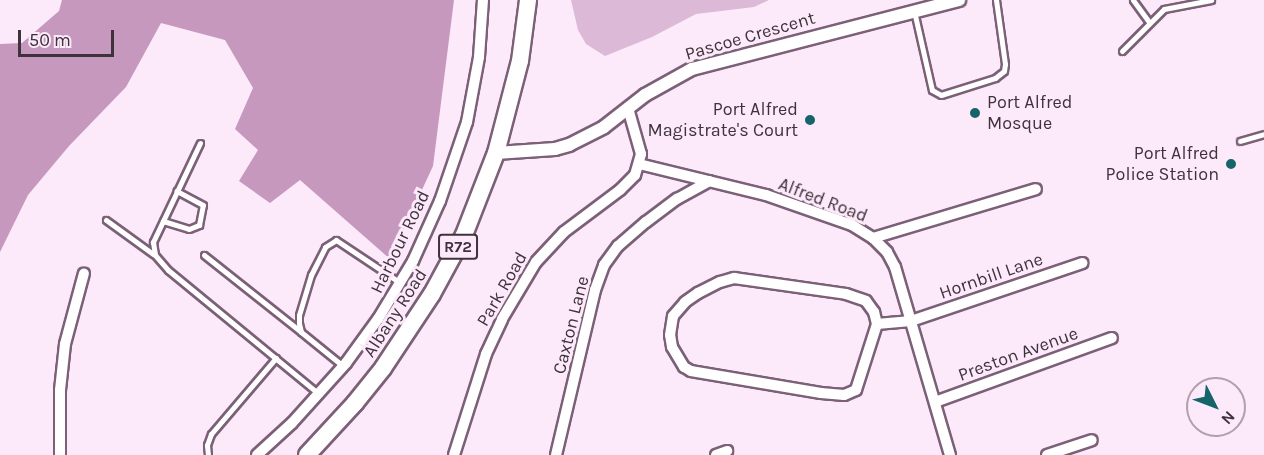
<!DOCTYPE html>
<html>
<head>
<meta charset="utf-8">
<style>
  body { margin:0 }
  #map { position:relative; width:1264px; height:455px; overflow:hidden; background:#fce9f9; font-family:Karla,sans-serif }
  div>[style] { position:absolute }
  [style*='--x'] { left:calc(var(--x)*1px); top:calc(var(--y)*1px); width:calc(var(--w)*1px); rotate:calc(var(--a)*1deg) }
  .green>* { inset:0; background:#dcb9d6 }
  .water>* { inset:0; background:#c698be }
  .roads { filter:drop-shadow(2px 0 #7b6077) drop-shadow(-2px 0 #7b6077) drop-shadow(0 2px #7b6077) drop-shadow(0 -2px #7b6077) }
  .service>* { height:5px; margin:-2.5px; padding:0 2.5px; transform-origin:2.5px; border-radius:2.5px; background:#fff }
  .minor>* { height:10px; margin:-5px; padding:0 5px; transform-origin:5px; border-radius:5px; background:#fff }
  .tertiary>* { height:12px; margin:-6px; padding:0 6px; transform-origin:6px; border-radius:6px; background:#fff }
  .primary>* { height:16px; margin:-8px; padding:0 8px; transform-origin:8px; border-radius:8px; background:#fff }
  .dots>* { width:16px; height:16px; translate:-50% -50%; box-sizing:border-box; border:3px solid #fce9f9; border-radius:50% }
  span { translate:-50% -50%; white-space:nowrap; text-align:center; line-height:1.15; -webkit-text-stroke:6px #fce9f9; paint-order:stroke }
  .shield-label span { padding:2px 4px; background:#fce9f9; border:2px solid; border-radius:4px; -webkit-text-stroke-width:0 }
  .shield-label { font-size:16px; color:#3e323c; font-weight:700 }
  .street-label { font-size:18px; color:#3e323c }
  .poi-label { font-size:18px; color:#3e323c }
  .left { translate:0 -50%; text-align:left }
  .right { translate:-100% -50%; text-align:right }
  .north { position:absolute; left:1186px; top:377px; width:60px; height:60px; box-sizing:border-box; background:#fce9f9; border:2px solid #b0a0ad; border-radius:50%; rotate:132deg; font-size:16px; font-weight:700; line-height:24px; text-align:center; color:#3e323c }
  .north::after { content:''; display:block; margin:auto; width:21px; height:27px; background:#156469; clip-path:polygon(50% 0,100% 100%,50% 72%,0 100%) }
  .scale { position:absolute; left:18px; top:30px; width:96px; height:27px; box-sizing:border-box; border:3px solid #3e323c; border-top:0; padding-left:8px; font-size:18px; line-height:21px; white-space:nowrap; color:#3e323c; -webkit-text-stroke:4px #fce9f9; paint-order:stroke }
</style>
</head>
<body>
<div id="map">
  <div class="green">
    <i style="clip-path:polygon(571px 0,769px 0,754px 7px,696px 14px,652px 37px,605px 56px,586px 44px,578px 30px)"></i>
  </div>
  <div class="water">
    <i style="clip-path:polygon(62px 0,454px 0,433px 166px,390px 259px,300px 180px,270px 203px,239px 181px,258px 150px,235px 129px,253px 88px,225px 40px,161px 23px,126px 87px,69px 146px,28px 195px,0 252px,0 44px,22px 43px,59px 11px)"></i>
  </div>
  <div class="roads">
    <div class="service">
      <i style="--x:1133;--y:0;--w:27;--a:54"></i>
      <i style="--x:914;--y:11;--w:81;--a:77.2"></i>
      <i style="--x:932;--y:90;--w:10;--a:29"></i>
      <i style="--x:941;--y:95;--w:57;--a:-17.5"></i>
      <i style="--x:995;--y:78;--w:11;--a:-38"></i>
      <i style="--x:1004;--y:71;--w:7;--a:-82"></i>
      <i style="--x:1005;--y:64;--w:65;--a:-98"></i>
      <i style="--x:1122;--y:51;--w:59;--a:-45"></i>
      <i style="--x:1164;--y:9;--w:48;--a:-10.8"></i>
      <i style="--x:1240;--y:141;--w:25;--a:-16"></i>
      <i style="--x:200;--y:143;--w:110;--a:115.4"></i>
      <i style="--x:153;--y:242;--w:13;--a:81"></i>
      <i style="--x:155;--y:255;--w:20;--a:49"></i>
      <i style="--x:168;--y:270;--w:194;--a:39.4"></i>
      <i style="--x:106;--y:220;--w:58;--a:35.9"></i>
      <i style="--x:163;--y:221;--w:27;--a:17"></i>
      <i style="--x:189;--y:229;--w:11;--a:-22"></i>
      <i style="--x:199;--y:225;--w:20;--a:-79"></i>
      <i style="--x:203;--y:205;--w:30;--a:-152"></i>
      <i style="--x:204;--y:255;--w:124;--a:38.4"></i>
      <i style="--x:343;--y:366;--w:54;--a:-141"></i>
      <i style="--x:301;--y:332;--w:9;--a:-103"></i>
      <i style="--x:299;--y:323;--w:8;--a:-90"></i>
      <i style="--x:299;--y:315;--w:42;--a:-73.3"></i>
      <i style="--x:311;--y:275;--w:31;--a:-63"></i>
      <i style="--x:325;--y:247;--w:13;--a:-32"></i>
      <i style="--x:336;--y:240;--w:76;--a:33.7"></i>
      <i style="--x:208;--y:455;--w:10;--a:-96"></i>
      <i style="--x:207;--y:445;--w:12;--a:-70"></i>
      <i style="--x:211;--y:434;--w:100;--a:-49.5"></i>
    </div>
    <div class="minor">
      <i style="--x:639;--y:164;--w:131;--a:13.7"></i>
      <i style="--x:766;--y:195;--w:91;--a:19.2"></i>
      <i style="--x:852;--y:225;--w:25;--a:32"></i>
      <i style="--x:873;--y:238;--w:20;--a:45"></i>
      <i style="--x:887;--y:252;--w:17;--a:62"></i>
      <i style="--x:895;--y:267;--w:196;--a:73.7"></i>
      <i style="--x:873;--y:238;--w:170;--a:-16.7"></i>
      <i style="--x:734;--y:278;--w:113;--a:8.1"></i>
      <i style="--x:846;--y:294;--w:21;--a:19"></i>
      <i style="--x:866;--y:301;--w:14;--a:54"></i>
      <i style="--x:874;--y:312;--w:12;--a:76"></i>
      <i style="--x:877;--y:324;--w:69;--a:107.7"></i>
      <i style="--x:856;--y:390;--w:13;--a:157"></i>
      <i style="--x:844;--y:395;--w:23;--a:-175"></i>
      <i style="--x:821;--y:393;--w:132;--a:-170.4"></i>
      <i style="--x:691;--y:371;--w:8;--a:-150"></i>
      <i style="--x:684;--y:367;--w:23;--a:-121"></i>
      <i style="--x:672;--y:347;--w:12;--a:-99"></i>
      <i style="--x:670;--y:335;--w:19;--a:-81"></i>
      <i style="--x:673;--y:316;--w:18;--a:-49"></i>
      <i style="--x:685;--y:302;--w:16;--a:-35"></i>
      <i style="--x:698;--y:293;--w:25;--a:-27"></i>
      <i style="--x:720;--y:282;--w:15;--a:-16"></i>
      <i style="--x:877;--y:324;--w:34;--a:-5"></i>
      <i style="--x:911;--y:321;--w:181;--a:-18.7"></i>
      <i style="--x:935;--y:402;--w:188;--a:-19.9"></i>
      <i style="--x:60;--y:455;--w:65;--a:-90"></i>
      <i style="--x:60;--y:390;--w:46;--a:-83.8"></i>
      <i style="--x:65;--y:344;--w:73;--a:-75"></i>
      <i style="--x:257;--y:455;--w:47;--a:-42.4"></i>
      <i style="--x:292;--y:423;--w:81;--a:-48"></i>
      <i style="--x:346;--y:363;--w:54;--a:-54"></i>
      <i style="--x:378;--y:319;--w:68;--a:-58.9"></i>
      <i style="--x:413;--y:261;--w:66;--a:-65.8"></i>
      <i style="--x:440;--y:201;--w:83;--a:-71.1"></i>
      <i style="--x:467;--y:122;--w:66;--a:-79.5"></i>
      <i style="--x:479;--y:57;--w:57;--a:-86"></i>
      <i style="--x:454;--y:455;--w:106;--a:-72.4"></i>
      <i style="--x:486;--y:354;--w:38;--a:-65"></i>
      <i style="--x:502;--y:319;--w:66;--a:-59.2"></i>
      <i style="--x:536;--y:262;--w:41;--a:-47"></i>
      <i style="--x:564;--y:232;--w:70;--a:-36.9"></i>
      <i style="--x:620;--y:190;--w:21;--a:-45"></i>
      <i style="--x:635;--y:175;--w:22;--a:-74"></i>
      <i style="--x:641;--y:154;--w:48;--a:-105.8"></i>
      <i style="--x:556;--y:455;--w:170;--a:-76.7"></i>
      <i style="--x:595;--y:290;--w:27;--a:-70"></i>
      <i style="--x:604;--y:265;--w:24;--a:-54"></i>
      <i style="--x:618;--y:246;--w:37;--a:-41"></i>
      <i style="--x:646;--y:222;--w:39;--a:-37"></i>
      <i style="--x:677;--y:199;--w:37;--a:-29"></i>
      <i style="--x:716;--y:455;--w:12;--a:-20"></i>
      <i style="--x:1047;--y:455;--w:47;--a:-18.4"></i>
    </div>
    <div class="tertiary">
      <i style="--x:496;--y:153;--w:59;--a:-3.9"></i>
      <i style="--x:555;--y:149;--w:15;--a:-16"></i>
      <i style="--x:569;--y:145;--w:39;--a:-27"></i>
      <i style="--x:604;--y:127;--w:52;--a:-38"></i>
      <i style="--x:645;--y:95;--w:54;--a:-29"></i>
      <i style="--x:692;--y:69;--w:276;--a:-14.5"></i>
    </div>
    <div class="primary">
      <i style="--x:307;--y:455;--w:71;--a:-47.3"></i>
      <i style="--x:355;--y:403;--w:45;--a:-51.3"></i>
      <i style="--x:383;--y:368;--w:89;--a:-56.5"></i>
      <i style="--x:432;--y:294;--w:67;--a:-61.5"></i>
      <i style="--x:464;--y:235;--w:88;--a:-68.7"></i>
      <i style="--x:496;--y:153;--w:95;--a:-75.4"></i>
      <i style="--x:520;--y:61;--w:62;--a:-82.5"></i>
    </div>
  </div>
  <div class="dots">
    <i style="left:975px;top:113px;background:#156469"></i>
    <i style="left:810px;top:120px;background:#156469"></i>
    <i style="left:1231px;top:164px;background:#156469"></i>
  </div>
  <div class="shield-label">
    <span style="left:458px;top:247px">R72</span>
  </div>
  <div class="street-label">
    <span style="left:750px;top:36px;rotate:-16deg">Pascoe Crescent</span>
    <span style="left:823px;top:200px;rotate:21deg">Alfred Road</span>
    <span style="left:400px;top:242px;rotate:-64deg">Harbour Road</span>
    <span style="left:991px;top:276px;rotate:-19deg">Hornbill Lane</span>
    <span style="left:502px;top:289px;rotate:-60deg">Park Road</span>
    <span style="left:395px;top:313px;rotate:-57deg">Albany Road</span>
    <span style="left:571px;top:325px;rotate:-76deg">Caxton Lane</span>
    <span style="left:1018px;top:354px;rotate:-20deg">Preston Avenue</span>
  </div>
  <div class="poi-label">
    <span class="left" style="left:987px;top:113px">Port Alfred<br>Mosque</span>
    <span class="right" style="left:798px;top:120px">Port Alfred<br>Magistrate's Court</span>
    <span class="right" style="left:1219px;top:164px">Port Alfred<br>Police Station</span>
  </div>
  <div class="north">N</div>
  <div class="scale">50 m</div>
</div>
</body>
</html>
